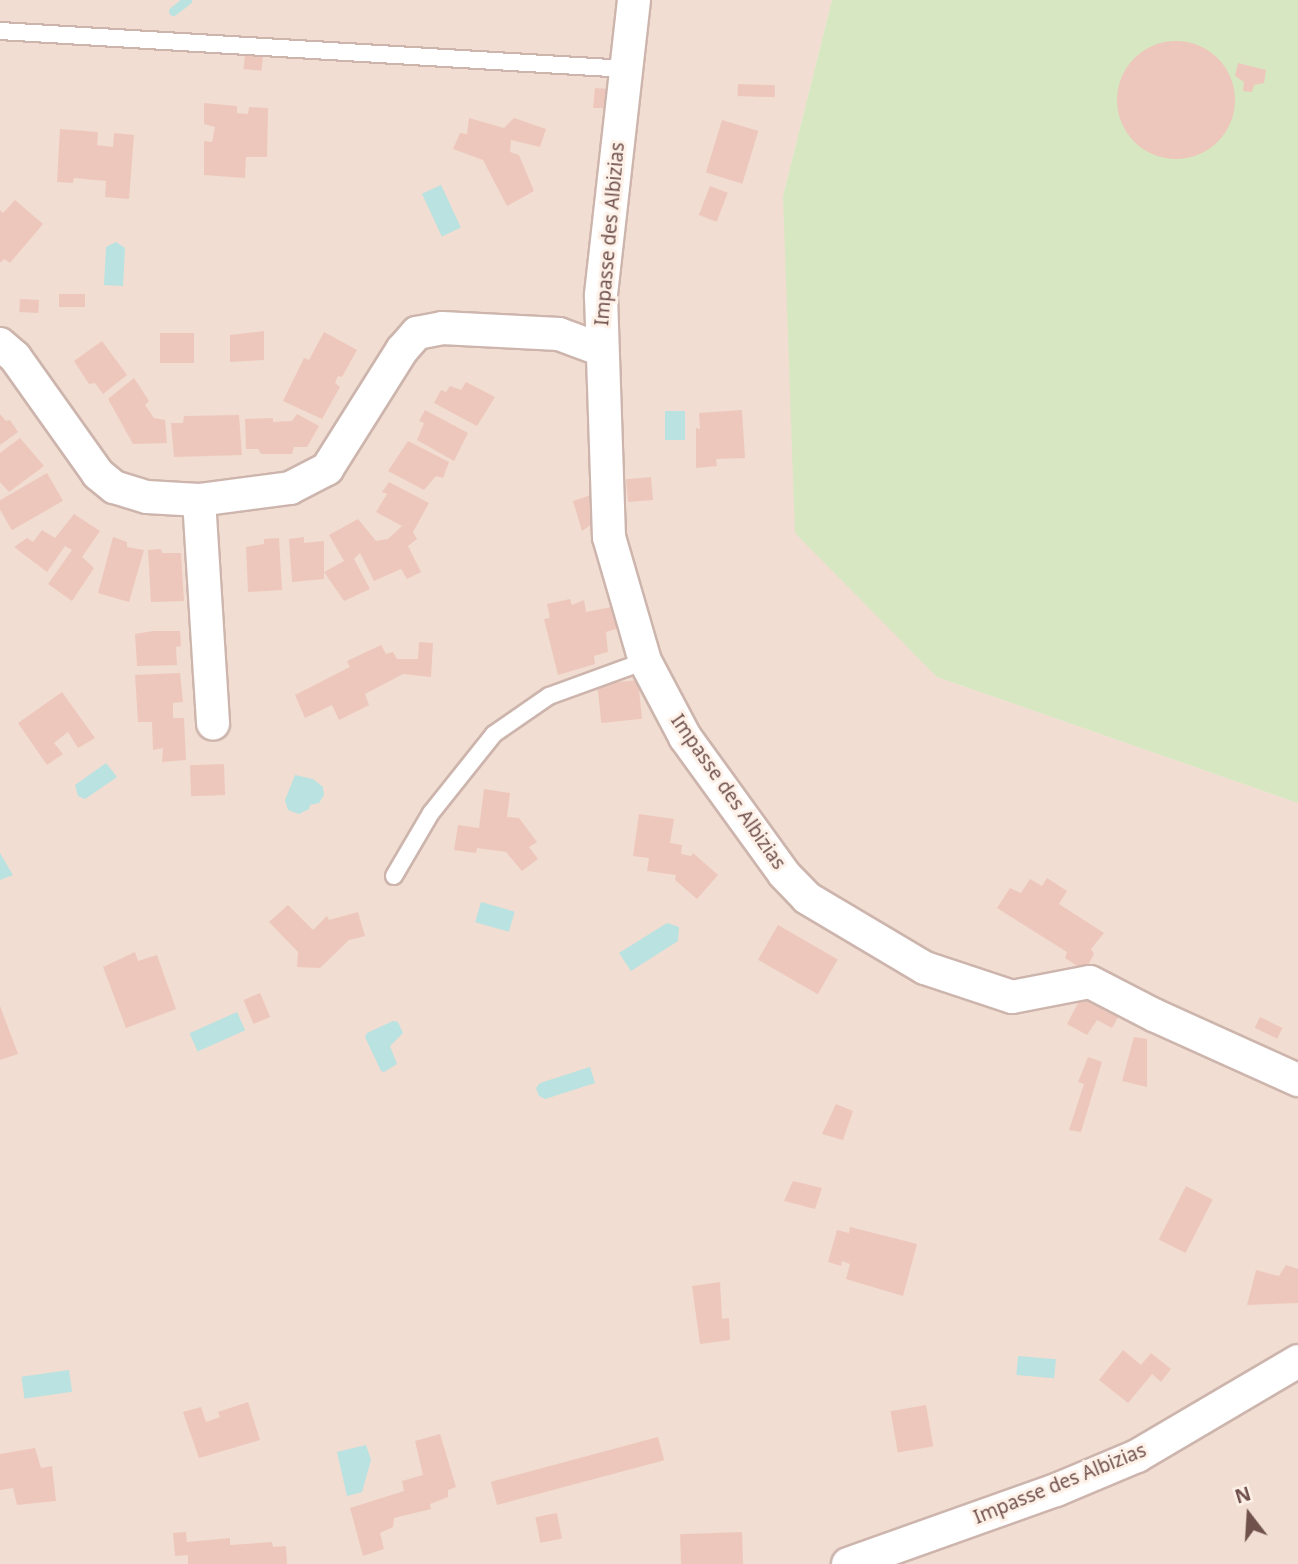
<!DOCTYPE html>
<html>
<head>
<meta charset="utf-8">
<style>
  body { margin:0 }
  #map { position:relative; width:1298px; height:1564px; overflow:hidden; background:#faede2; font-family:"Noto Sans",sans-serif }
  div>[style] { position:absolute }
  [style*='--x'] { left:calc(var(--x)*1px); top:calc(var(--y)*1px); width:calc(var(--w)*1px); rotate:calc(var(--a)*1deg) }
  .residential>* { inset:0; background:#f1ddd1 }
  .green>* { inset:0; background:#d7e7c2 }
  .water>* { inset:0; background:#b9e2e1; transform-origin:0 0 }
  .stream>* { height:9px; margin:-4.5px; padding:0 4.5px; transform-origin:4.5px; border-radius:4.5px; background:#b9e2e1 }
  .building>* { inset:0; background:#eec7bc; transform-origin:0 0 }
  .round { border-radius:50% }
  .roads { filter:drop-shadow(2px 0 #cdb5ad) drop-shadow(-2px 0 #cdb5ad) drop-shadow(0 2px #cdb5ad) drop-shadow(0 -2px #cdb5ad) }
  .service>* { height:16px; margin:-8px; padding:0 8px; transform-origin:8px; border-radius:8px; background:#fff }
  .minor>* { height:32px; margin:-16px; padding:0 16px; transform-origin:16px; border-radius:16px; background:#fff }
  span { translate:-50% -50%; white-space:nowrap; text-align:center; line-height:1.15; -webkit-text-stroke:6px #fef1e8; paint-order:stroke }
  .street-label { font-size:19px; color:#70514b }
  .north { position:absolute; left:1214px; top:1480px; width:70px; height:70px; -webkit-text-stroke:5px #fef1e8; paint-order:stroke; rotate:343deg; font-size:19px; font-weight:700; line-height:28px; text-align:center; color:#70514b }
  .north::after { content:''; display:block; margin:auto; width:24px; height:32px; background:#70514b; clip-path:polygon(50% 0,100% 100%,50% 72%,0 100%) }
</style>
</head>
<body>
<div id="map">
  <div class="residential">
    <i style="clip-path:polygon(0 0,832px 0,783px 196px,937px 677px,1298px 803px,1298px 1564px,0 1564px)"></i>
  </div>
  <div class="green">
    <i style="clip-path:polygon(832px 0,1298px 0,1298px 803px,937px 677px,795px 533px,783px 196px)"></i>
  </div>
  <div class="water">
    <i style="left:441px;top:185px;width:47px;height:21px;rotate:65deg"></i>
    <i style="clip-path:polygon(116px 242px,125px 248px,123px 286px,104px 285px,106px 247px)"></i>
    <i style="left:665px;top:411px;width:20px;height:29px"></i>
    <i style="clip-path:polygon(106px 763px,117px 777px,85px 799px,78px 796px,75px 785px)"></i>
    <i style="clip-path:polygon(295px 775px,313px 779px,323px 787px,324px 795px,319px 803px,310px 805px,309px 809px,299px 814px,288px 810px,285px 800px)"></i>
    <i style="clip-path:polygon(0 853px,13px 875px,0 880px)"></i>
    <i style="left:481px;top:902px;width:35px;height:21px;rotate:16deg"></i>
    <i style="clip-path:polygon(667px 923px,679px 927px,678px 941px,631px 971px,619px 953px)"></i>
    <i style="left:237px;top:1012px;width:20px;height:52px;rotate:66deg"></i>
    <i style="clip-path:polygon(393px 1021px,398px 1022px,403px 1033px,390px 1046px,397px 1064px,384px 1072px,381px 1071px,365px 1037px,367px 1033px)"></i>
    <i style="clip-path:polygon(590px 1067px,595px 1083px,545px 1099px,539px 1096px,536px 1088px,540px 1083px)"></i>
    <i style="left:1018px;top:1356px;width:38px;height:19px;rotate:5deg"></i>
    <i style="left:69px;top:1370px;width:22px;height:48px;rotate:82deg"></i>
    <i style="clip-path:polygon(366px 1445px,371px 1460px,362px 1492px,347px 1496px,337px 1452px)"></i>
  </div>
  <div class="stream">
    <i style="--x:173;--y:11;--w:18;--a:-38"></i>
  </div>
  <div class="building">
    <i class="round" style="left:1117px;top:41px;width:118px;height:118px"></i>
    <i style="left:245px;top:55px;width:18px;height:14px;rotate:6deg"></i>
    <i style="clip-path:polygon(1238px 63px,1266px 70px,1264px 83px,1254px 85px,1252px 92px,1243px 91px,1244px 82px,1235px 76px)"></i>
    <i style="left:738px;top:84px;width:37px;height:12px;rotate:2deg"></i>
    <i style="clip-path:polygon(595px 88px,608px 89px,604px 108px,593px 108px)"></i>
    <i style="clip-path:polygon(204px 103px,237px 106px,237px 113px,248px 114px,249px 107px,268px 108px,267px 157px,246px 157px,245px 178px,204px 175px,204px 141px,212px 142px,215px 127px,204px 124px)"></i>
    <i style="clip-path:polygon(469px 118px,504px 128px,514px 118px,546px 129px,540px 147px,511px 140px,510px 152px,519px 155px,534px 191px,507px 206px,483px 160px,453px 149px,460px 133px,467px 134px)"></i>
    <i style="left:722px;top:120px;width:38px;height:55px;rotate:17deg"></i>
    <i style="clip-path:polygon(60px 129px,98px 132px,97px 145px,113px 147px,114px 133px,134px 135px,129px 199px,105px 197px,106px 181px,74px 178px,73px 183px,57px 182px)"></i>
    <i style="left:710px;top:186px;width:19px;height:31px;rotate:21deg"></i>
    <i style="clip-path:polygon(15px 200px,43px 224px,10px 263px,4px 259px,0 263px,0 210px,3px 213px)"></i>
    <i style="left:59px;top:294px;width:26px;height:13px"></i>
    <i style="left:20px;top:299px;width:19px;height:13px;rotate:3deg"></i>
    <i style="clip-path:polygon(264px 331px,264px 360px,230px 362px,230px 335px)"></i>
    <i style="clip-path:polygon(324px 332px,357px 350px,342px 377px,338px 376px,335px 383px,340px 387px,322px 419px,283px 401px,304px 358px,309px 360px)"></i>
    <i style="left:194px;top:333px;width:30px;height:34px;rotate:90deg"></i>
    <i style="clip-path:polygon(102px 341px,127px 375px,103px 394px,95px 383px,89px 384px,74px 361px)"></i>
    <i style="clip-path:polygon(134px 378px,149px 401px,145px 405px,154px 418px,165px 420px,167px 443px,133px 444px,108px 399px)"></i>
    <i style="clip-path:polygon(466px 382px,495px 397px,477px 426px,434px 403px,441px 390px,446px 392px,450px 386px,461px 390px)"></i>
    <i style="clip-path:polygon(425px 410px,468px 433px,454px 461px,417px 440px,424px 423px,419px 421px)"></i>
    <i style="clip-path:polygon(742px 410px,745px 458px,716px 459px,717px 466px,696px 468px,696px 428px,700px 429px,699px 413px)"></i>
    <i style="clip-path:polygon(0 414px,6px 421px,10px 420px,18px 432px,0 445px)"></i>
    <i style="clip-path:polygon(297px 414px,319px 426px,307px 447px,294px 447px,292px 454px,261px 454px,258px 449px,246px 449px,245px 419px,273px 418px,273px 422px,292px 421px)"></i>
    <i style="clip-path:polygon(239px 415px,242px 455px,174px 457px,171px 423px,183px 423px,184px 416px)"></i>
    <i style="clip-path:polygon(20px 438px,44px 466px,9px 492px,0 482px,0 453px)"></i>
    <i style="clip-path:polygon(408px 441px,449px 462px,443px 478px,436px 476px,424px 490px,388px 471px)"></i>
    <i style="left:47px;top:473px;width:32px;height:59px;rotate:60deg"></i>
    <i style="left:651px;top:477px;width:23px;height:25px;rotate:85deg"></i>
    <i style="clip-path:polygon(389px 482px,429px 503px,413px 532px,417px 539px,408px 546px,421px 572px,407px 579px,401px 569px,374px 581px,360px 553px,354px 559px,370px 589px,344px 601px,324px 572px,344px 561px,329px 535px,358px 519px,376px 541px,388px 539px,402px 526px,376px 512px,387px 494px,382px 492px)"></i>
    <i style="clip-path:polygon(600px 492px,599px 519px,582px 531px,573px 501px)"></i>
    <i style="clip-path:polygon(74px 514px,100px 531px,82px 557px,94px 568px,72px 601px,48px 584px,72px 550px,65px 546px,47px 572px,14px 547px,27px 538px,33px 542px,42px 530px,55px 538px)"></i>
    <i style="clip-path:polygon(113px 537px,127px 542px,127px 547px,144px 550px,129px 602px,98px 593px)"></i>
    <i style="clip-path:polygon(304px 537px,304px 543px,324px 541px,324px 579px,292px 582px,289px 539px)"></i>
    <i style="clip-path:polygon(279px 538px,282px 590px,248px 592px,246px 547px,264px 544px,264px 539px)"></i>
    <i style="clip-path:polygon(161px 549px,162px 553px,181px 553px,184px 601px,151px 602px,148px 550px)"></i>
    <i style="clip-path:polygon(570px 599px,572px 605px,584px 600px,586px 612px,616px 606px,623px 627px,606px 632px,608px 652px,594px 656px,595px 664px,558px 675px,544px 619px,550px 618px,547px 604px)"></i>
    <i style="clip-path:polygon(153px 631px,180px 631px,181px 646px,176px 647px,177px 665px,137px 666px,135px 634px)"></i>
    <i style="clip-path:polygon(419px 642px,433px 643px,431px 677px,403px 674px,365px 694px,369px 705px,339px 720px,332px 705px,305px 718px,295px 695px,350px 667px,347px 661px,381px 645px,386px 654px,393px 652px,397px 659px,418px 659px)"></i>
    <i style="clip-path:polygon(180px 673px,183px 702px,173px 703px,173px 718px,184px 718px,186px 760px,162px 762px,163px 748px,153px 750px,152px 722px,138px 722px,135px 675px)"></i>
    <i style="left:638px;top:680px;width:39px;height:41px;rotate:84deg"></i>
    <i style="clip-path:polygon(62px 692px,95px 738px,78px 748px,68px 732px,54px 743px,63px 754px,47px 765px,18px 723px)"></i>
    <i style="left:224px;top:764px;width:31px;height:34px;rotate:88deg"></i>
    <i style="clip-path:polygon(484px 789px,510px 793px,507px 817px,519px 818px,537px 842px,529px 847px,538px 859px,522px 871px,506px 852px,477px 848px,476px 853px,454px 850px,458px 825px,479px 828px)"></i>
    <i style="clip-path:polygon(639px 814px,674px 819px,670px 843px,682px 845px,681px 854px,691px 856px,693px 853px,718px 875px,697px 899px,675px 880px,676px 875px,647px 871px,649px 858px,633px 856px)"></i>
    <i style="clip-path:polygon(1047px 878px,1067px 891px,1059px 904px,1104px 933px,1091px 949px,1094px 954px,1085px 971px,1065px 958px,1067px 952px,997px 908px,1010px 888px,1021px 893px,1030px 879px,1042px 886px)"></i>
    <i style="clip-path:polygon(288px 905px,313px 930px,327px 916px,329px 920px,358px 912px,365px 936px,349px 940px,320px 968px,297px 967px,298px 952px,269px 922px)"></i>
    <i style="left:778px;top:925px;width:69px;height:40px;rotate:30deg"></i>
    <i style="clip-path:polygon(135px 952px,138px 961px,157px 955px,176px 1009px,126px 1028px,103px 967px)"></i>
    <i style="clip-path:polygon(1086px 988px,1124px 1007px,1112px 1028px,1097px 1020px,1087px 1035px,1067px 1024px)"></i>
    <i style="left:260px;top:993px;width:26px;height:18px;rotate:67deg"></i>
    <i style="clip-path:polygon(0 1006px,18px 1054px,0 1060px)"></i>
    <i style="left:1260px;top:1017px;width:25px;height:12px;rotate:26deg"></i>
    <i style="clip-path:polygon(1134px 1037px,1147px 1039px,1147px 1087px,1122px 1081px)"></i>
    <i style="clip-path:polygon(1088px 1057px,1102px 1062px,1081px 1132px,1069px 1130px,1084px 1084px,1078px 1082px)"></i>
    <i style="clip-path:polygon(836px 1104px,853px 1111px,843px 1140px,822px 1134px)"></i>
    <i style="clip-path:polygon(793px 1181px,822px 1188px,815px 1209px,784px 1201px)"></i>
    <i style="left:1186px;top:1186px;width:30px;height:60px;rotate:27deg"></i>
    <i style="clip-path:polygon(850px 1227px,917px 1244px,903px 1296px,846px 1279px,850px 1264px,842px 1261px,841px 1266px,828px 1262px,837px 1230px,849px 1233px)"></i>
    <i style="clip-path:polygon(1286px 1265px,1298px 1269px,1298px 1303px,1247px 1305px,1256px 1270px,1279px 1276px)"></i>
    <i style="clip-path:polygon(720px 1282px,722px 1319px,729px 1318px,730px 1340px,700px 1344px,692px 1286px)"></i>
    <i style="clip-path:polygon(1123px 1350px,1141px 1365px,1151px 1353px,1171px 1369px,1161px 1382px,1152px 1374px,1128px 1403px,1099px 1380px)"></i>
    <i style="clip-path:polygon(248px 1402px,260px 1440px,199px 1458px,183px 1412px,201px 1407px,206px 1422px,220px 1417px,218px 1412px)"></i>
    <i style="left:926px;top:1405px;width:42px;height:36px;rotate:80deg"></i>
    <i style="clip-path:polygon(440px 1434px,456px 1487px,448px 1490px,448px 1497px,430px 1504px,431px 1509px,394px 1518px,393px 1527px,380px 1533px,384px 1549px,363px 1556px,350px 1508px,404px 1491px,402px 1481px,423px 1475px,415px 1441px)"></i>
    <i style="left:658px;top:1437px;width:24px;height:173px;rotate:75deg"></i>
    <i style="clip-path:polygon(35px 1448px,41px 1468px,52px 1466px,56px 1501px,17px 1505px,13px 1488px,0 1490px,0 1454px)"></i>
    <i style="left:557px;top:1513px;width:26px;height:22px;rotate:79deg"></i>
    <i style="clip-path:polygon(186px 1532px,187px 1542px,230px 1538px,230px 1545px,272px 1542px,273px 1547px,286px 1546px,287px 1564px,188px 1564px,188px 1555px,175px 1556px,173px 1533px)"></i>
    <i style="left:742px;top:1532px;width:32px;height:62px;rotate:88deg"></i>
  </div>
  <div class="roads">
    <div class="service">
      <i style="--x:0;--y:31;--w:627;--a:3.47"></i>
      <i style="--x:394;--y:876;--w:73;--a:-59.6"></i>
      <i style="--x:431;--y:813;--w:101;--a:-51.4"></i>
      <i style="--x:494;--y:734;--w:67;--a:-34.6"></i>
      <i style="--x:549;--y:696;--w:102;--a:-20"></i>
    </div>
    <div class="minor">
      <i style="--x:634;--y:0;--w:298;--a:96.4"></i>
      <i style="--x:601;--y:296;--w:241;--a:88.1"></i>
      <i style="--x:609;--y:537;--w:129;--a:73.8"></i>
      <i style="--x:645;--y:661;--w:86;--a:62.2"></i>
      <i style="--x:685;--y:737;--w:169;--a:54.1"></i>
      <i style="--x:784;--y:874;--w:33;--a:46"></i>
      <i style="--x:807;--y:898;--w:137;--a:30.7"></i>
      <i style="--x:925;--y:968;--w:92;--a:18.4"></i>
      <i style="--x:1012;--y:997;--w:79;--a:-10.9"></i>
      <i style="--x:1090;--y:982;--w:74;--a:27.3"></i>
      <i style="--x:1156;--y:1016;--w:156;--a:24.3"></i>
      <i style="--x:0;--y:344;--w:20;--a:41"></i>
      <i style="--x:15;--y:357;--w:143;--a:54.6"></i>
      <i style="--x:98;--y:474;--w:21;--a:39"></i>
      <i style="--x:114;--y:487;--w:34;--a:17"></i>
      <i style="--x:147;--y:497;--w:52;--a:3.3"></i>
      <i style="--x:199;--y:500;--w:92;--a:-7.5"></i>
      <i style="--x:290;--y:488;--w:42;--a:-27.2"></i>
      <i style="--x:327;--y:469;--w:141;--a:-57.8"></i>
      <i style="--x:402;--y:350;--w:23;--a:-49"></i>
      <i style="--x:417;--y:333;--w:25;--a:-11"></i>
      <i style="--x:442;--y:328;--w:117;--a:2.9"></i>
      <i style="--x:559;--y:334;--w:46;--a:20.4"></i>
      <i style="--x:199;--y:500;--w:224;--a:86.4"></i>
      <i style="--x:848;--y:1564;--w:221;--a:-19.6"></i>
      <i style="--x:1056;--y:1490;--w:88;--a:-22.8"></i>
      <i style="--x:1137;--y:1456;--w:187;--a:-30.5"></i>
    </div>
  </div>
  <div class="street-label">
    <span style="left:610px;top:234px;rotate:-85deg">Impasse des Albizias</span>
    <span style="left:728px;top:792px;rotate:55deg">Impasse des Albizias</span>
    <span style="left:1060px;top:1484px;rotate:-22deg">Impasse des Albizias</span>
  </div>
  <div class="north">N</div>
</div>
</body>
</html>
